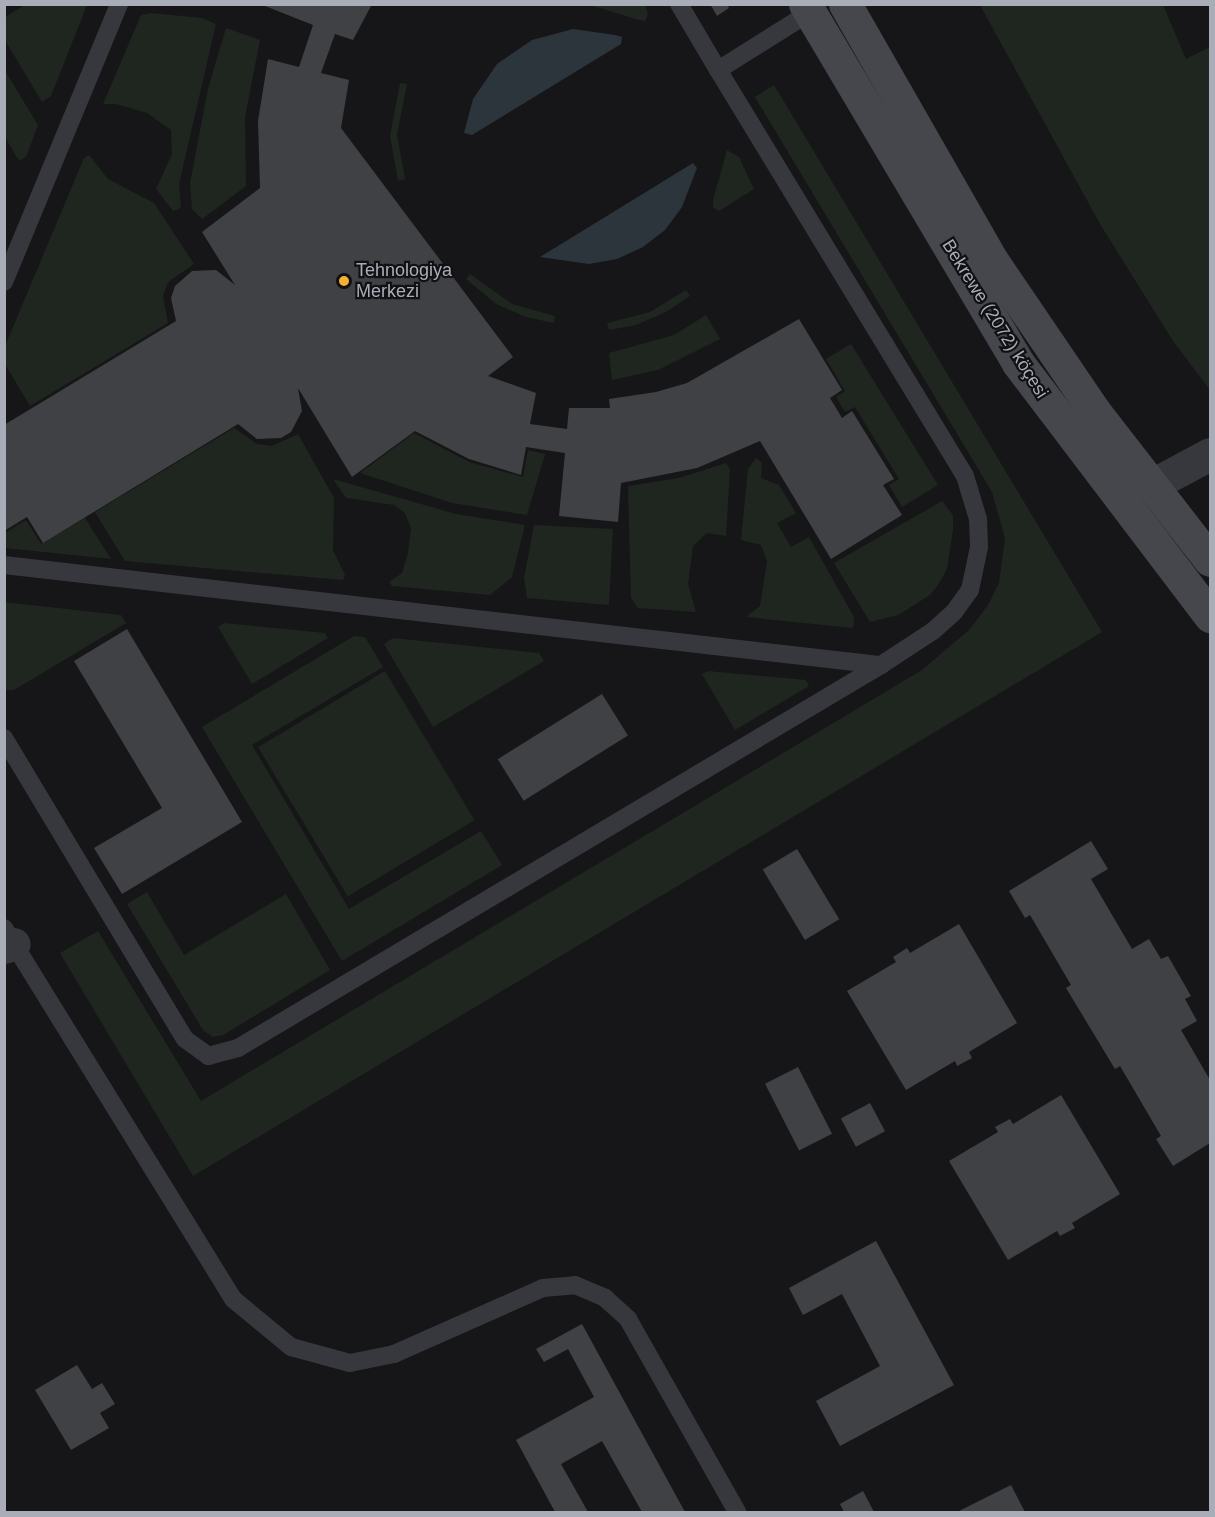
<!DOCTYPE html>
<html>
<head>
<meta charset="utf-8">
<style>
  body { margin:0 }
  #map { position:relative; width:1215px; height:1517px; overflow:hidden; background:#161618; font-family:Arial,sans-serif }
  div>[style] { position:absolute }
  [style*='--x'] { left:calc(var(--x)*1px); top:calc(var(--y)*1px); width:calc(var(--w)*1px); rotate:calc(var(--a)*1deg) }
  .green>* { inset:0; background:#1e261f; transform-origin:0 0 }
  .water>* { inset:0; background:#2c353c }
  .building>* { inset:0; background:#404145; transform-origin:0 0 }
  .service>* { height:18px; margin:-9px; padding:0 9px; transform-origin:9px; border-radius:9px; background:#37383d }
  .minor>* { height:33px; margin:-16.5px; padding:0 16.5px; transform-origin:16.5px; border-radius:16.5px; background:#37383d }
  .secondary>* { height:33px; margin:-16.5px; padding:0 16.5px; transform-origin:16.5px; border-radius:16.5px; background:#45474d }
  .dots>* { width:16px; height:16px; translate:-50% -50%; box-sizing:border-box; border:3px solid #111113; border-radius:50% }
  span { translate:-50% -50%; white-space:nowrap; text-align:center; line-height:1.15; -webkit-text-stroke:4.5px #111113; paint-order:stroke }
  .poi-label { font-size:18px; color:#a8adb8 }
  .left { translate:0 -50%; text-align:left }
  .street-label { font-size:18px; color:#a8adb8 }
  .frame { position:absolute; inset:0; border:6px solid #a8adb8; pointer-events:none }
</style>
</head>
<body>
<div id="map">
  <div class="green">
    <i style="clip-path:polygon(26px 4px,87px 5px,51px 96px,42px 102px,5px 40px,5px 17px)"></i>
    <i style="clip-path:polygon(590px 5px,645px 5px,648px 14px,645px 21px,639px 20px)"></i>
    <i style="clip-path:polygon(980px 5px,1163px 5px,1186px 59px,1210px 47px,1210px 390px,1173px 341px,1100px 224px)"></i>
    <i style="clip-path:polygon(151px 13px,202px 18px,216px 24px,179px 184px,181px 208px,173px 211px,156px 189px,172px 154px,171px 130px,147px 113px,116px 104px,103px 104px,141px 15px)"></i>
    <i style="clip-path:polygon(226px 28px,260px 40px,245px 117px,246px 186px,202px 219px,192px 209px,190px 183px,208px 89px)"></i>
    <i style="clip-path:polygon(4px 69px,38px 125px,26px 157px,19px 161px,5px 137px)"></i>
    <i style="clip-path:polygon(400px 83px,407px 84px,397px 135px,405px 179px,398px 181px,390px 136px)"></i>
    <i style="clip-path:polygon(774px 85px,1102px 632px,193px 1176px,60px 953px,98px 931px,201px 1101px,922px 670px,970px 629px,988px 605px,999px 583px,1005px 538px,992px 492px,755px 97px)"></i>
    <i style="clip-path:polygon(727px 150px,739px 157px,754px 189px,719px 211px,713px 207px,713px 200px)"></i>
    <i style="clip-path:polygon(89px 155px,108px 179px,154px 203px,194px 264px,168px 282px,163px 296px,168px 323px,30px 406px,5px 364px,5px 346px,84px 158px)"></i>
    <i style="clip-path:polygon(470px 274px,512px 304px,555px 316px,554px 323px,526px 317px,496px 304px,466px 279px)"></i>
    <i style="clip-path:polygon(686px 290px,690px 296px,666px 312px,636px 325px,609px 330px,607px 323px,650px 312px)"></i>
    <i style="clip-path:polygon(706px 315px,720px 339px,658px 370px,612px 380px,609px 353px,674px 335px)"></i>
    <i style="clip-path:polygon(851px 344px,938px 485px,902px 507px,889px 485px,899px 479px,855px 407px,845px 412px,836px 397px,845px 391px,826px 359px)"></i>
    <i style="clip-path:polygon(234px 428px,257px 444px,272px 446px,298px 434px,334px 498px,333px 550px,345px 575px,343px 580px,125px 561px,95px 512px)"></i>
    <i style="clip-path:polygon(414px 433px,469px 462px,523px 477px,528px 450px,545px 454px,527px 515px,452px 503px,360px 473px)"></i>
    <i style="clip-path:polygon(756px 458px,762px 463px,761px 478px,779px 485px,796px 513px,777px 523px,791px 547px,809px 537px,854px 617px,853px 628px,746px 617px,760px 606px,767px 561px,761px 545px,741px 540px,748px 469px)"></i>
    <i style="clip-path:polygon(726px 463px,730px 469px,726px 536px,707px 533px,693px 546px,688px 584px,696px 612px,638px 608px,631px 598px,628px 486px,679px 478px)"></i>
    <i style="clip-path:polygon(333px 479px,456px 514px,525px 525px,512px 577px,490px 595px,392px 586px,389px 582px,402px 573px,408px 553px,411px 528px,405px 513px,394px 505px,346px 498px)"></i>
    <i style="clip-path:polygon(942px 501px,953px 515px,953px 530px,947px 569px,938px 585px,930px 595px,898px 615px,870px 622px,834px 563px)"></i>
    <i style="clip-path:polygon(85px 518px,111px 559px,5px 548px,5px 533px,26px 520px,41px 544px)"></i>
    <i style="clip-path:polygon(534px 525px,613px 529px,609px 605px,527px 598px,524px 578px)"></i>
    <i style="clip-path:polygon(4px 602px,121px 615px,126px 623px,14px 690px,5px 690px)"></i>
    <i style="clip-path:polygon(224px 623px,325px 633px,328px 638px,252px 684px,218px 627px)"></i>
    <i style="clip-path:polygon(354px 636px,365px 637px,383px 667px,252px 745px,349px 909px,481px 831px,502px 865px,342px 961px,202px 727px)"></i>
    <i style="clip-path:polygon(393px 638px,539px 653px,544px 661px,433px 727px,384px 644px)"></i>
    <i style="left:385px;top:671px;width:174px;height:148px;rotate:59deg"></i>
    <i style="clip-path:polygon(708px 671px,806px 680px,809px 686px,735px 730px,702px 674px)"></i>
    <i style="clip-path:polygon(147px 892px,184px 955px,286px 894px,330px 970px,223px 1035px,213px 1037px,203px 1030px,127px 904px)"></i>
  </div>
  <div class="water">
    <i style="clip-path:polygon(573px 29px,615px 35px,622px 37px,621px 44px,472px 135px,464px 133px,473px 99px,497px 64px,532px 40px)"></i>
    <i style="clip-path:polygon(693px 163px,697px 168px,682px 207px,665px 230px,643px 247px,617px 259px,589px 264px,540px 257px)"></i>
  </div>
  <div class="building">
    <i style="clip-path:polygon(260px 4px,372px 4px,353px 40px,335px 34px,321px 73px,349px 80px,341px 128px,513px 357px,488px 376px,536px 393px,530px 424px,567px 429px,569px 408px,610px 408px,609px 399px,656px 392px,687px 383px,799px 319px,842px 390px,830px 398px,842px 418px,852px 411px,894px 479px,883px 485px,902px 515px,831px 559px,760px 441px,697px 468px,621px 483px,618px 522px,559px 516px,565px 453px,526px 447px,521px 475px,469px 459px,415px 431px,352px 477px,298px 388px,302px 411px,291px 432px,281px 438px,257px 439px,238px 424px,43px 543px,27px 517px,4px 531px,4px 425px,176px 321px,171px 298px,175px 286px,192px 271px,216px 270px,235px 285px,202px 232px,260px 188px,258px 121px,268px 59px,299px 67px,313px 25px)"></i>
    <i style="clip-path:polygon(710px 4px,727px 4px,729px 8px,717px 16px)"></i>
    <i style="clip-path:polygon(127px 629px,242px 822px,122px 894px,94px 848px,162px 808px,74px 661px)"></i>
    <i style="left:602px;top:694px;width:49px;height:123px;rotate:58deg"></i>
    <i style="clip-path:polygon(1091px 841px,1108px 869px,1091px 879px,1132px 949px,1149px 939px,1161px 959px,1168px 956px,1191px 996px,1185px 999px,1197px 1021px,1181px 1030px,1210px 1080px,1210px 1143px,1173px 1166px,1156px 1139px,1161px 1136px,1120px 1066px,1115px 1069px,1066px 988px,1071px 985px,1030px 915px,1025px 918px,1009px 891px)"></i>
    <i style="left:797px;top:849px;width:82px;height:40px;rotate:59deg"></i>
    <i style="clip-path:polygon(959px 924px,1017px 1023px,969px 1052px,972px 1058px,957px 1066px,955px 1061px,906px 1090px,847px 991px,896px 962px,893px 957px,907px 948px,910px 953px)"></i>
    <i style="left:798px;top:1067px;width:75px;height:37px;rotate:63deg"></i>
    <i style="clip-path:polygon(1061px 1095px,1120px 1194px,1072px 1223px,1075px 1228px,1060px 1236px,1057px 1231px,1008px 1260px,949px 1161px,998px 1132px,995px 1127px,1010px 1119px,1013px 1124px)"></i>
    <i style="left:870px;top:1103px;width:32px;height:33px;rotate:62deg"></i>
    <i style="clip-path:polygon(876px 1241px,954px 1385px,840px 1446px,816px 1401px,880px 1366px,842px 1294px,803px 1315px,789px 1288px)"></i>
    <i style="clip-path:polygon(582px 1324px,685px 1512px,642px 1512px,602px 1441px,561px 1464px,588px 1512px,555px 1512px,516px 1440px,594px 1397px,568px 1349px,544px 1362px,536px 1349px)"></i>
    <i style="clip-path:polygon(77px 1365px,92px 1389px,102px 1383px,115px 1404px,100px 1413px,109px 1428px,71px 1450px,35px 1390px)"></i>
    <i style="clip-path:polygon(1011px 1485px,1025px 1512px,957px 1512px)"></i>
    <i style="clip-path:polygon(863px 1491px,874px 1512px,844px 1512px,840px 1504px)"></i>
  </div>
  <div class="service">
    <i style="--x:679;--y:4;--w:77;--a:59.4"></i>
    <i style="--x:4;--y:282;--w:301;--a:-67.5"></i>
    <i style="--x:4;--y:565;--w:883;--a:6.51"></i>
    <i style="--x:4;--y:738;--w:351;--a:59"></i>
    <i style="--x:185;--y:1039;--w:29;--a:36"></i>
    <i style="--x:208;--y:1056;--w:31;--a:-15"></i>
    <i style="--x:238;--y:1048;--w:748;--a:-30.78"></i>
    <i style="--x:881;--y:665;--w:62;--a:-33.2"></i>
    <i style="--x:933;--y:631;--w:28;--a:-42"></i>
    <i style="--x:954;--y:612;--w:27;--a:-54"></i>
    <i style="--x:970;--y:590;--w:44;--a:-78.2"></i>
    <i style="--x:979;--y:547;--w:28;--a:-92"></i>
    <i style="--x:978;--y:519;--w:45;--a:-106.8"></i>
    <i style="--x:965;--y:476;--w:475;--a:-121.3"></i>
    <i style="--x:718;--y:70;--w:107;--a:-32.1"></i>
    <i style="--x:4;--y:928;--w:436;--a:58.3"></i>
    <i style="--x:233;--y:1299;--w:75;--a:39.6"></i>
    <i style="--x:291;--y:1347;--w:61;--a:15.2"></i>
    <i style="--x:350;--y:1363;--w:45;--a:-11.6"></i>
    <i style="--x:394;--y:1354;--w:163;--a:-23.9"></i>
    <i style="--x:543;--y:1288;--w:32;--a:-5"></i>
    <i style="--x:575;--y:1285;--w:33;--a:23"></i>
    <i style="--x:605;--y:1298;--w:31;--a:42"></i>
    <i style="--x:628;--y:1319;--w:222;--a:60.5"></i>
  </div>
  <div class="minor">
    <i style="--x:1152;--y:485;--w:66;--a:-28.1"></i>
    <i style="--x:4;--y:947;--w:10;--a:-17"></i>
  </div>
  <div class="secondary">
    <i style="--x:805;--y:4;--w:417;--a:59.3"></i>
    <i style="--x:1018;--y:363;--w:318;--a:52.8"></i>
    <i style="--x:845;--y:4;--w:297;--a:60.2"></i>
    <i style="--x:993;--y:262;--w:181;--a:55.8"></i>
    <i style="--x:1095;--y:412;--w:187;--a:52.2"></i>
  </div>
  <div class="dots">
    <i style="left:344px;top:281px;background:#f2b134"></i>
  </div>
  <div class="poi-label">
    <span class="left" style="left:356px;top:281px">Tehnologiya<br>Merkezi</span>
  </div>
  <div class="street-label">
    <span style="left:995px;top:319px;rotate:58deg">Bekrewe (2072) köçesi</span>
  </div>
  <div class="frame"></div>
</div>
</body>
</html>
